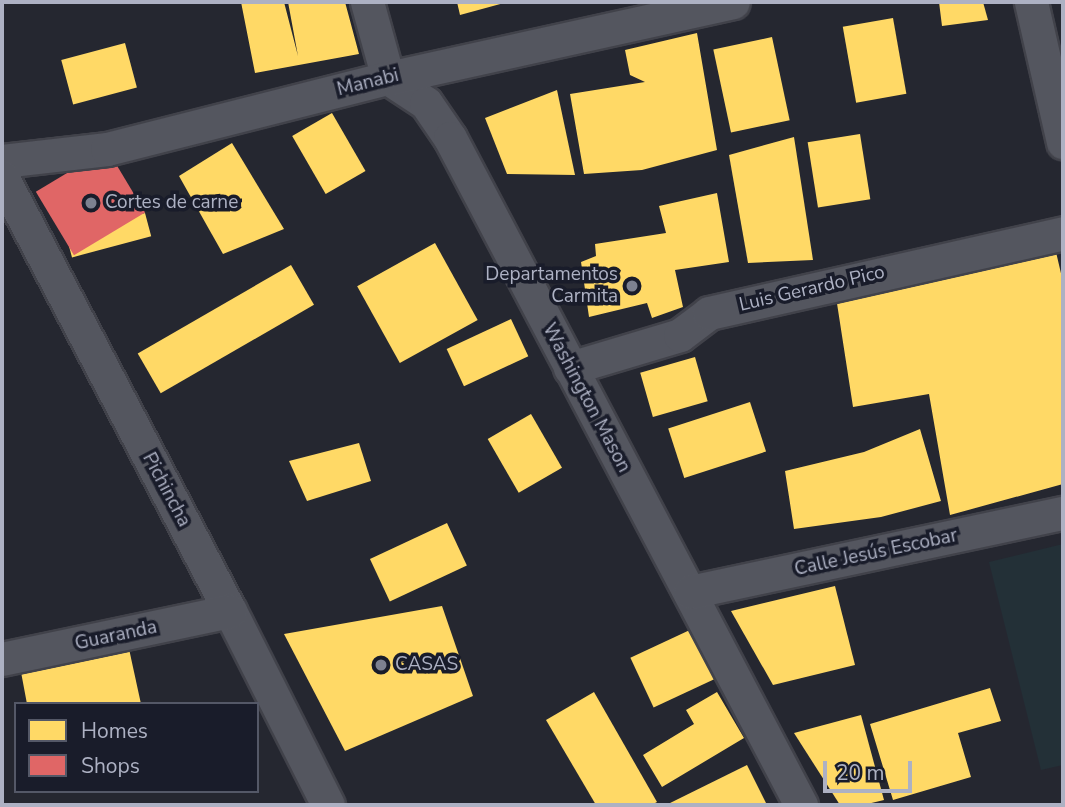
<!DOCTYPE html>
<html>
<head>
<meta charset="utf-8">
<style>
  body { margin:0 }
  #map { position:relative; width:1065px; height:807px; overflow:hidden; background:#252730; font-family:"Nunito Sans",sans-serif }
  div>[style] { position:absolute }
  [style*='--x'] { left:calc(var(--x)*1px); top:calc(var(--y)*1px); width:calc(var(--w)*1px); rotate:calc(var(--a)*1deg) }
  .green>* { inset:0; background:#233037 }
  .homes>* { inset:0; background:#ffd966; transform-origin:0 0 }
  .shops>* { inset:0; background:#e06666; transform-origin:0 0 }
  .roads { filter:drop-shadow(2px 0 #41424a) drop-shadow(-2px 0 #41424a) drop-shadow(0 2px #41424a) drop-shadow(0 -2px #41424a) }
  .minor>* { height:33px; margin:-16.5px; padding:0 16.5px; transform-origin:16.5px; border-radius:16.5px; background:#54565f }
  .dots>* { width:19px; height:19px; translate:-50% -50%; box-sizing:border-box; border:4px solid #191c2a; border-radius:50% }
  span { translate:-50% -50%; white-space:nowrap; text-align:center; line-height:1.15; -webkit-text-stroke:7px #191c2a; paint-order:stroke }
  .street-label { font-size:19px; color:#adb1c3 }
  .poi-label { font-size:19px; color:#adb1c3 }
  .left { translate:0 -50%; text-align:left }
  .right { translate:-100% -50%; text-align:right }
  .frame { position:absolute; inset:0; border:4px solid #adb1c3; pointer-events:none }
  .legend { position:absolute; left:14px; top:702px; width:245px; height:91px; box-sizing:border-box; background:#191c2a; border:2px solid #545867; margin:0; padding:9px 12px; list-style:none; font-size:21px; color:#adb1c3 }
  .legend li { display:flex; align-items:center; gap:14px; height:35px }
  .legend b { width:35px; border:2px solid #545867 }
  .scale { position:absolute; left:823px; top:761px; width:89px; height:32px; box-sizing:border-box; border:4px solid #adb1c3; border-top:0; padding-left:9px; font-size:21px; line-height:24px; white-space:nowrap; color:#adb1c3; -webkit-text-stroke:5px #191c2a; paint-order:stroke }
</style>
</head>
<body>
<div id="map">
  <div class="green">
    <i style="clip-path:polygon(1063px 544px,1063px 765px,1041px 770px,989px 562px)"></i>
  </div>
  <div class="homes">
    <i style="clip-path:polygon(241px 2px,284px 2px,298px 56px,288px 2px,345px 2px,359px 54px,255px 73px)"></i>
    <i style="clip-path:polygon(457px 2px,504px 2px,504px 3px,460px 15px)"></i>
    <i style="clip-path:polygon(939px 2px,983px 2px,988px 20px,942px 26px)"></i>
    <i style="left:893px;top:18px;width:77px;height:51px;rotate:80deg"></i>
    <i style="clip-path:polygon(697px 33px,717px 150px,642px 170px,584px 174px,570px 94px,645px 82px,630px 75px,625px 50px)"></i>
    <i style="left:772px;top:37px;width:85px;height:60px;rotate:78deg"></i>
    <i style="left:125px;top:43px;width:46px;height:66px;rotate:75deg"></i>
    <i style="clip-path:polygon(557px 90px,575px 175px,507px 174px,485px 118px)"></i>
    <i style="left:332px;top:113px;width:67px;height:46px;rotate:60deg"></i>
    <i style="left:860px;top:134px;width:66px;height:53px;rotate:81deg"></i>
    <i style="clip-path:polygon(794px 137px,813px 260px,748px 263px,729px 155px)"></i>
    <i style="clip-path:polygon(232px 143px,284px 229px,223px 254px,179px 176px)"></i>
    <i style="clip-path:polygon(717px 193px,729px 262px,675px 270px,683px 307px,652px 318px,647px 303px,589px 317px,581px 262px,596px 256px,595px 244px,666px 233px,659px 206px)"></i>
    <i style="left:145px;top:213px;width:24px;height:82px;rotate:75deg"></i>
    <i style="left:435px;top:243px;width:88px;height:89px;rotate:61deg"></i>
    <i style="clip-path:polygon(1056px 252px,1063px 282px,1063px 484px,950px 515px,929px 394px,853px 407px,836px 297px,902px 282px,981px 270px)"></i>
    <i style="left:291px;top:265px;width:46px;height:177px;rotate:60deg"></i>
    <i style="left:511px;top:319px;width:41px;height:71px;rotate:65deg"></i>
    <i style="left:695px;top:357px;width:46px;height:57px;rotate:74deg"></i>
    <i style="left:750px;top:402px;width:52px;height:86px;rotate:72deg"></i>
    <i style="left:531px;top:414px;width:62px;height:50px;rotate:60deg"></i>
    <i style="clip-path:polygon(920px 429px,941px 501px,881px 517px,794px 529px,785px 471px,864px 452px)"></i>
    <i style="clip-path:polygon(359px 443px,371px 481px,307px 501px,289px 461px)"></i>
    <i style="left:447px;top:523px;width:47px;height:85px;rotate:65deg"></i>
    <i style="clip-path:polygon(835px 586px,855px 665px,773px 685px,731px 611px)"></i>
    <i style="clip-path:polygon(442px 606px,473px 696px,345px 751px,284px 634px)"></i>
    <i style="left:692px;top:629px;width:55px;height:68px;rotate:65deg"></i>
    <i style="clip-path:polygon(126px 635px,141px 704px,27px 704px,18px 656px)"></i>
    <i style="clip-path:polygon(990px 688px,1001px 721px,958px 733px,971px 777px,893px 800px,870px 724px)"></i>
    <i style="clip-path:polygon(594px 692px,657px 802px,651px 805px,596px 805px,546px 720px)"></i>
    <i style="clip-path:polygon(717px 692px,744px 738px,662px 787px,643px 755px,694px 724px,686px 710px)"></i>
    <i style="clip-path:polygon(861px 715px,884px 800px,863px 805px,840px 805px,794px 733px)"></i>
    <i style="clip-path:polygon(747px 765px,767px 805px,666px 805px)"></i>
  </div>
  <div class="shops">
    <i style="left:107px;top:149px;width:74px;height:83px;rotate:59deg"></i>
  </div>
  <div class="roads">
    <div class="minor">
      <i style="--x:367;--y:2;--w:79;--a:74.6"></i>
      <i style="--x:388;--y:78;--w:45;--a:33.3"></i>
      <i style="--x:426;--y:103;--w:42;--a:55.6"></i>
      <i style="--x:450;--y:138;--w:754;--a:62.24"></i>
      <i style="--x:1031;--y:2;--w:144;--a:77.1"></i>
      <i style="--x:2;--y:161;--w:106;--a:-6.5"></i>
      <i style="--x:107;--y:149;--w:290;--a:-14.2"></i>
      <i style="--x:388;--y:78;--w:353;--a:-12.4"></i>
      <i style="--x:2;--y:177;--w:490;--a:62.3"></i>
      <i style="--x:230;--y:611;--w:217;--a:63.2"></i>
      <i style="--x:570;--y:368;--w:115;--a:-16.7"></i>
      <i style="--x:680;--y:335;--w:36;--a:-37"></i>
      <i style="--x:709;--y:313;--w:363;--a:-12.7"></i>
      <i style="--x:690;--y:592;--w:381;--a:-12"></i>
      <i style="--x:2;--y:659;--w:233;--a:-11.9"></i>
    </div>
  </div>
  <div class="dots">
    <i style="left:91px;top:203px;background:#7d8190"></i>
    <i style="left:632px;top:286px;background:#7d8190"></i>
    <i style="left:381px;top:665px;background:#7d8190"></i>
  </div>
  <div class="street-label">
    <span style="left:368px;top:83px;rotate:-14deg">Manabi</span>
    <span style="left:812px;top:289px;rotate:-13deg">Luis Gerardo Pico</span>
    <span style="left:586px;top:398px;rotate:62deg">Washington Mason</span>
    <span style="left:166px;top:490px;rotate:62deg">Pichincha</span>
    <span style="left:876px;top:553px;rotate:-12deg">Calle Jesús Escobar</span>
    <span style="left:116px;top:636px;rotate:-12deg">Guaranda</span>
  </div>
  <div class="poi-label">
    <span class="left" style="left:105px;top:203px">Cortes de carne</span>
    <span class="right" style="left:618px;top:286px">Departamentos<br>Carmita</span>
    <span class="left" style="left:395px;top:665px">CASAS</span>
  </div>
  <div class="frame"></div>
  <ul class="legend">
  <li><b style="height:19px;background:#ffd966"></b>Homes</li>
  <li><b style="height:19px;background:#e06666"></b>Shops</li>
  </ul>
  <div class="scale">20 m</div>
</div>
</body>
</html>
